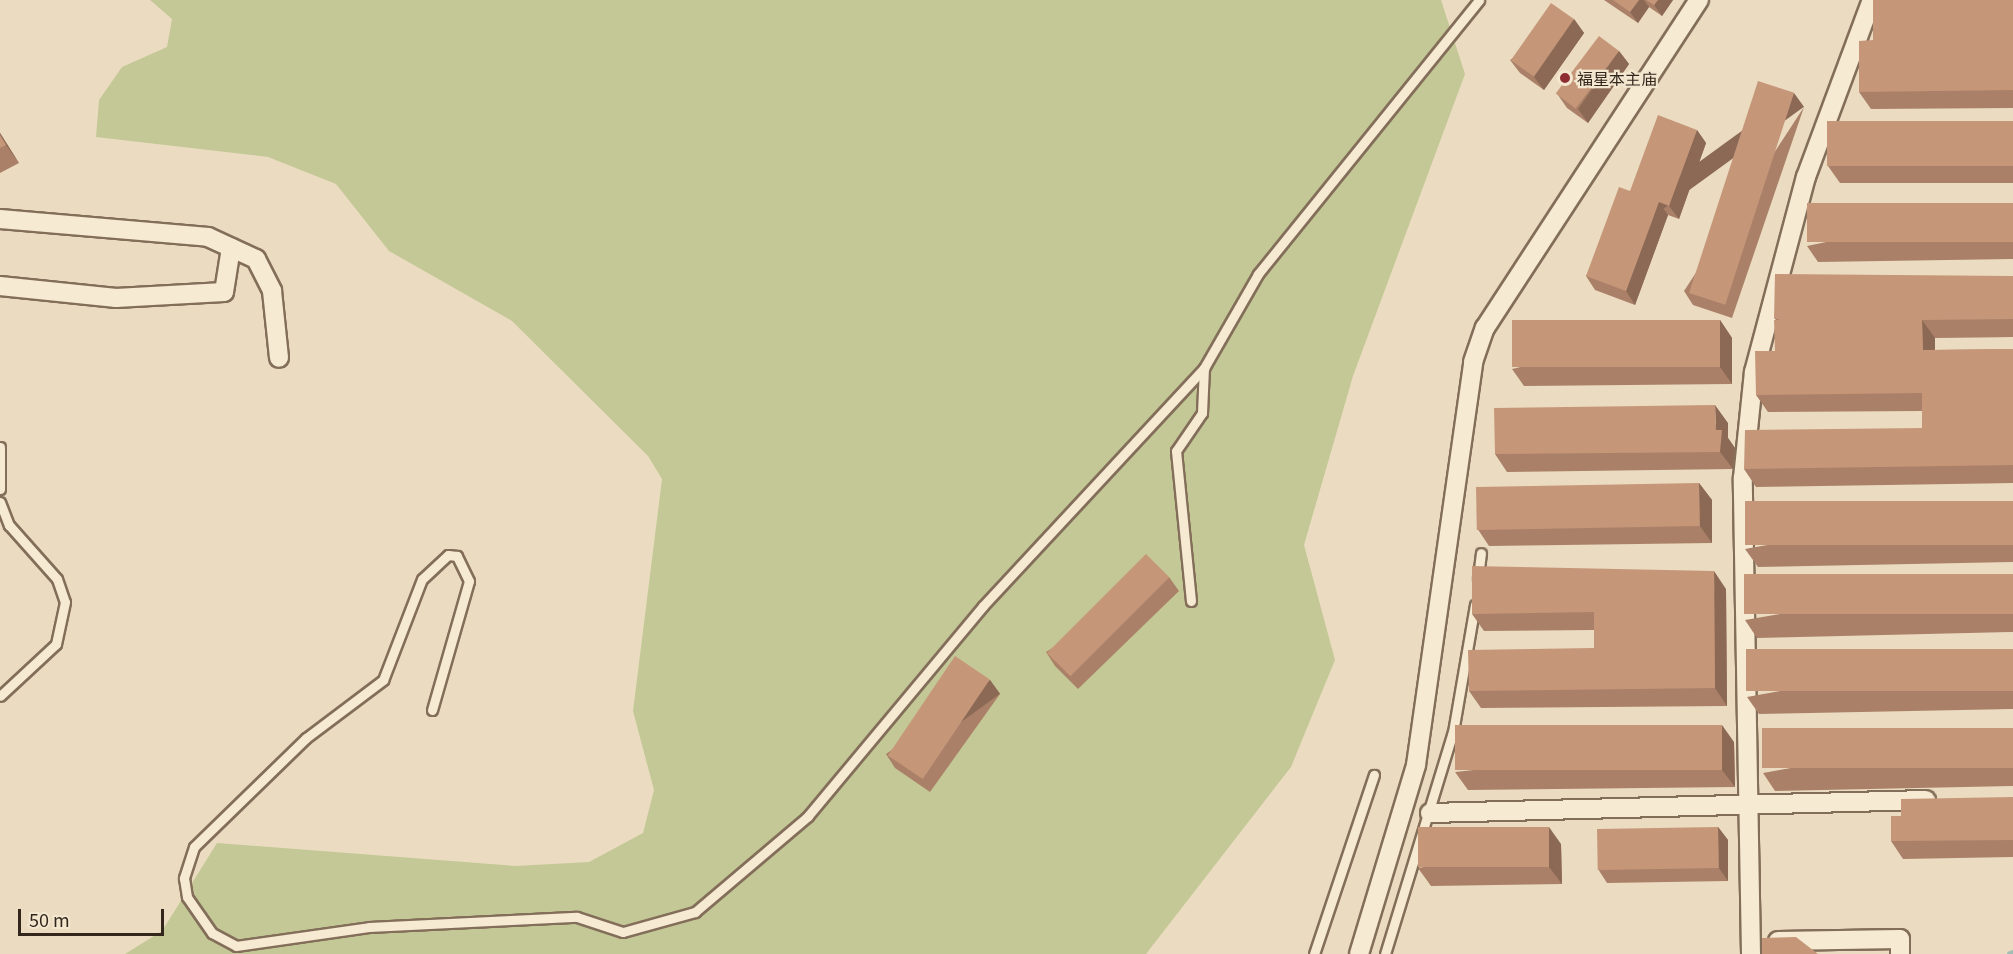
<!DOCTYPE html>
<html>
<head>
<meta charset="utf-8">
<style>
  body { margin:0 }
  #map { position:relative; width:2013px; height:954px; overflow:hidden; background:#ebdcc1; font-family:Georgia,"Noto Sans SC",serif }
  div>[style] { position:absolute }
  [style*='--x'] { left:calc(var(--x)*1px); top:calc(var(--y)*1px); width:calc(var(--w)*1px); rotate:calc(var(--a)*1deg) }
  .green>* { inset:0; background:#c4c896 }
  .stream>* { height:6px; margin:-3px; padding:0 3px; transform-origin:3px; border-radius:3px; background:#a3bdb4 }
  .roads { filter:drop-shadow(2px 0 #836e5a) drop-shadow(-2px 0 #836e5a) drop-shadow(0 2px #836e5a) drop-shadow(0 -2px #836e5a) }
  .service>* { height:9px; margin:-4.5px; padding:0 4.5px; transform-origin:4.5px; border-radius:4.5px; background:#f6ead3 }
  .minor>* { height:18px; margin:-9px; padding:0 9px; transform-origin:9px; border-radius:9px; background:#f6ead3 }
  .wall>* { inset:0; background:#aa8168 }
  .shaded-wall>* { inset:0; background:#8b6955; transform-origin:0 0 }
  .building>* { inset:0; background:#c69679; transform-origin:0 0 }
  .dots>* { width:16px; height:16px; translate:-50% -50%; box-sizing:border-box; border:3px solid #f3e7d0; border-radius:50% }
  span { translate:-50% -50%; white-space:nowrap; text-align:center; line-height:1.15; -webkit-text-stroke:4.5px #f3e7d0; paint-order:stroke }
  .poi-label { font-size:16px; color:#33271d }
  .left { translate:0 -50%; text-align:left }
  .scale { position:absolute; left:18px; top:909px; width:146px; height:27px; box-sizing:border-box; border:3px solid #33271d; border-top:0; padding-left:8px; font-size:18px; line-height:21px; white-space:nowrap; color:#33271d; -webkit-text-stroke:4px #f3e7d0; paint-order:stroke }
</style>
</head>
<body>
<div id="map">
  <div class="green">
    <i style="clip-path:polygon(150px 0,1441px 0,1465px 74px,1353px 376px,1304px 545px,1335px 660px,1291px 767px,1146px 954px,125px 954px,162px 931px,217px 843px,515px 866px,589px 862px,643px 833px,654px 790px,633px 711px,662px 479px,648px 456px,512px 321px,389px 251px,336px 184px,268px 157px,96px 137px,99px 100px,122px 67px,167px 47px,172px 19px)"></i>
  </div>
  <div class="stream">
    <i style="--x:2010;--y:954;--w:3;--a:-18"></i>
  </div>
  <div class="roads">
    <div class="service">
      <i style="--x:0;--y:447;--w:42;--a:90"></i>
      <i style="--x:0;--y:502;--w:25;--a:69"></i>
      <i style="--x:9;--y:525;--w:72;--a:48.4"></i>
      <i style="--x:57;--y:579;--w:24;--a:71"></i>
      <i style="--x:65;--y:602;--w:43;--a:102.1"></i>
      <i style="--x:56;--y:644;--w:76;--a:137.1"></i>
      <i style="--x:1478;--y:577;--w:24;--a:-83"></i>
      <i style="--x:1191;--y:601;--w:151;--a:-95.7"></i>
      <i style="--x:1176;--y:451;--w:46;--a:-55.6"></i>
      <i style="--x:1202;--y:413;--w:45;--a:-87.5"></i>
      <i style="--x:432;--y:710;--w:134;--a:-74"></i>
      <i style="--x:469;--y:581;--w:28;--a:-116"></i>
      <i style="--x:457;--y:556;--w:9;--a:-174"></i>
      <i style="--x:448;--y:555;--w:35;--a:137"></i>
      <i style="--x:422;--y:579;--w:108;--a:111.1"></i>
      <i style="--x:383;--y:680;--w:96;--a:143"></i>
      <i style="--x:306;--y:738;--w:156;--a:135.8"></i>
      <i style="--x:194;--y:847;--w:33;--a:108"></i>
      <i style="--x:184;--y:878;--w:19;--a:81"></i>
      <i style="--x:187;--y:897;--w:44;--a:55.2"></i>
      <i style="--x:212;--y:933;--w:27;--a:28"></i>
      <i style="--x:236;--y:946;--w:134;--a:-8.1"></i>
      <i style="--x:369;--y:927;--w:208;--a:-2.8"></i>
      <i style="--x:577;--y:917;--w:48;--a:18.1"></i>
      <i style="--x:623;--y:932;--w:75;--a:-15.5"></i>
      <i style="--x:695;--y:912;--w:148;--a:-40.3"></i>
      <i style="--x:808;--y:816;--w:273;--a:-50.2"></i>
      <i style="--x:983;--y:606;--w:325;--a:-47.1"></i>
      <i style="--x:1204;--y:368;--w:108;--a:-60.1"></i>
      <i style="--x:1258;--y:274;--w:352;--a:-51.1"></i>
      <i style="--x:1314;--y:954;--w:189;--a:-71.5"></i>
      <i style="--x:1385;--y:954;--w:232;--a:-73"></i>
      <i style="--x:1453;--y:732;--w:129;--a:-80.2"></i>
    </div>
    <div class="minor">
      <i style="--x:0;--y:219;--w:209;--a:4.9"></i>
      <i style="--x:208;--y:237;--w:53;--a:24.6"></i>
      <i style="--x:256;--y:259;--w:36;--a:63"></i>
      <i style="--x:272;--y:291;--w:67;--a:84"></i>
      <i style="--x:0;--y:286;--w:117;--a:5.9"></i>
      <i style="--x:116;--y:298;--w:108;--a:-3.2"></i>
      <i style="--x:224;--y:292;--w:45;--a:-81"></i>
      <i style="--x:1430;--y:813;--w:496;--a:-1.5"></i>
      <i style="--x:1778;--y:941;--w:122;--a:-0.9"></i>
      <i style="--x:1900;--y:939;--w:15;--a:90"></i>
      <i style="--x:1359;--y:954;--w:197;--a:-73.2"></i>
      <i style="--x:1416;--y:765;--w:407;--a:-81.9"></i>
      <i style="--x:1473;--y:362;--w:36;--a:-71"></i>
      <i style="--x:1485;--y:328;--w:392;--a:-56.9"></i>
      <i style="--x:1751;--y:954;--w:476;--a:-91"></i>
      <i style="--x:1743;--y:478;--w:107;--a:-84.1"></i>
      <i style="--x:1754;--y:372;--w:202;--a:-75.1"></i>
      <i style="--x:1806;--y:177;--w:189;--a:-69.6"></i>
    </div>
  </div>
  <div class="wall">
    <i style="clip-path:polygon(1604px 0,1673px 0,1662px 16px,1649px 7px,1638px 23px)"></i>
    <i style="clip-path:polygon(2013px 0,2013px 108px,1871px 109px,1859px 92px,1873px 40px)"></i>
    <i style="clip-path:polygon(1574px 19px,1584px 33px,1544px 90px,1520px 73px,1510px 60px)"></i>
    <i style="clip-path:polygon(1619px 51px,1629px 64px,1588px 123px,1567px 108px,1558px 95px)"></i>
    <i style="clip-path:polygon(1804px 107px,1732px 318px,1693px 305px,1684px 291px)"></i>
    <i style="clip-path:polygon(2013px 121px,2013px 183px,1840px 183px,1828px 166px)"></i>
    <i style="clip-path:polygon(1697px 130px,1706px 143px,1679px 219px,1668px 215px,1635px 305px,1595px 290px,1586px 276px,1630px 191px)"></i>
    <i style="clip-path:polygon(0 133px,19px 163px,0 173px)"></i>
    <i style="clip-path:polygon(2013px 203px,2013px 259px,1818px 262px,1807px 246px)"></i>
    <i style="clip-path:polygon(2013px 276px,2013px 337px,1935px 338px,1935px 350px,2013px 349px,2013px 483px,1756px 487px,1744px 469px,1922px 428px,1922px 411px,1768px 412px,1756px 395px,1775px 351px,1776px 320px,1774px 318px)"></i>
    <i style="clip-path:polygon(1720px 320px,1732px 338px,1732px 384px,1524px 386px,1512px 369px)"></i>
    <i style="clip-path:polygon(1728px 423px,1728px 438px,1735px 448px,1733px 469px,1507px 472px,1495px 454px)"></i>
    <i style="clip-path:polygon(1699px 483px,1712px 500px,1712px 543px,1489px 546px,1477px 528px)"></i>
    <i style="clip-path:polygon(2013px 501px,2013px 562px,1758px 567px,1745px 549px)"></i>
    <i style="clip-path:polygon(2013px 574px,2013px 632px,1757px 638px,1745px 620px)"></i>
    <i style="clip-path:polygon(1169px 577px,1179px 591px,1078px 689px,1055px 666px,1046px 652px)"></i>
    <i style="clip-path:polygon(1726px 589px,1727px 706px,1481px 708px,1469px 691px,1594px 648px,1594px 630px,1484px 631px,1472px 614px)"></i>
    <i style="clip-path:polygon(2013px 649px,2013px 709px,1759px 714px,1747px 697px)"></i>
    <i style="clip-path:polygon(990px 680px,1000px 694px,930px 792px,895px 768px,886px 754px)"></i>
    <i style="clip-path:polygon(2013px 728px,2013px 786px,1775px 791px,1763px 773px)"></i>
    <i style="clip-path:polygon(1734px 742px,1735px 787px,1468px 790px,1455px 772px)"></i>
    <i style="clip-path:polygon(2013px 797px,2013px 857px,1903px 859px,1891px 841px,1901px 816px)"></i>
    <i style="clip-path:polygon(1718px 827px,1728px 840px,1728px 881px,1607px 883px,1598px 869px)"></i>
    <i style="clip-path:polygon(1561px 844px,1562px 884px,1431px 886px,1418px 868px)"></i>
  </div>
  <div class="shaded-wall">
    <i style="clip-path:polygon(1639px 0,1644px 0,1649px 7px,1638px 23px,1630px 12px)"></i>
    <i style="clip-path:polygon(1658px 0,1673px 0,1662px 16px,1654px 5px)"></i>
    <i style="clip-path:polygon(1574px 19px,1584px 33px,1544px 90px,1534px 77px)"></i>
    <i style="clip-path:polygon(1619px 51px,1629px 64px,1588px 123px,1578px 109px)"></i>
    <i style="left:1794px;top:93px;width:17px;height:223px;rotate:54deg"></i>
    <i style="clip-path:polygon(1697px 130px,1706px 143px,1679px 219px,1669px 206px)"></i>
    <i style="clip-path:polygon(0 133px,19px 163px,6px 145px,0 135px)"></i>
    <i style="clip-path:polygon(1659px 202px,1668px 215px,1635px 305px,1626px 291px)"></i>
    <i style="clip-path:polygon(1720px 320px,1732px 338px,1732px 384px,1720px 367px)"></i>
    <i style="clip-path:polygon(1922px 320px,1935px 338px,1935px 368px,1923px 350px)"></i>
    <i style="clip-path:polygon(1715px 405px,1728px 423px,1728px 438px,1735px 448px,1733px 469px,1720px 452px,1716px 430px)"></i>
    <i style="clip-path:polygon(1699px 483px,1712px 500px,1712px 543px,1700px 526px)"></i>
    <i style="clip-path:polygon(1714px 571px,1726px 589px,1727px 706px,1715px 688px)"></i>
    <i style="left:990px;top:680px;width:17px;height:121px;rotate:54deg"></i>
    <i style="clip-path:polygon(1722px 725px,1734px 742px,1735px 787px,1722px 770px)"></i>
    <i style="clip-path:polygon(1549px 827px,1561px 844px,1562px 884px,1549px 867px)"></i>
    <i style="clip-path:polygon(1718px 827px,1728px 840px,1728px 881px,1719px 868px)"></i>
  </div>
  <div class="building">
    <i style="clip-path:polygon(1613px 0,1639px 0,1630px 12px)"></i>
    <i style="clip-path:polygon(1646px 0,1658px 0,1654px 5px)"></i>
    <i style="clip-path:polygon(1873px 0,2013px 0,2013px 90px,1859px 92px,1859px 41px,1873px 40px)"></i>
    <i style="left:1551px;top:3px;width:28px;height:70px;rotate:35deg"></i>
    <i style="left:1599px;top:36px;width:25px;height:72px;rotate:37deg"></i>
    <i style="left:1758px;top:81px;width:38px;height:223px;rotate:18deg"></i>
    <i style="clip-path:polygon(1658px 115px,1697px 130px,1669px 206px,1659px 202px,1626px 291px,1586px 276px,1619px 187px,1630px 191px)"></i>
    <i style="left:1827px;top:121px;width:186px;height:45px"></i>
    <i style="clip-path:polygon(0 135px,6px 145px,0 148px)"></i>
    <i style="left:2013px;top:203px;width:39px;height:206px;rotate:90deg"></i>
    <i style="clip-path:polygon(1775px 274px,2013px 276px,2013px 319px,1922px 320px,1923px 350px,2013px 349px,2013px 465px,1744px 469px,1745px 430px,1922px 428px,1922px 393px,1756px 395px,1755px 351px,1775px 351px,1774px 320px,1780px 320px,1774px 318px)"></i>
    <i style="left:1720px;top:320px;width:47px;height:208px;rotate:90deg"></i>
    <i style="clip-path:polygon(1715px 405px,1716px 430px,1722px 430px,1720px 452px,1495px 454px,1494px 408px)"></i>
    <i style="left:1699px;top:483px;width:43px;height:223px;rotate:89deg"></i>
    <i style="left:2013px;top:501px;width:44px;height:268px;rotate:90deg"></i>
    <i style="left:1146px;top:554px;width:33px;height:140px;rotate:45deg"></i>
    <i style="clip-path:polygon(1472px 566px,1714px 571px,1715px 688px,1469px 691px,1468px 650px,1594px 648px,1594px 612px,1472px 614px)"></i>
    <i style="left:2013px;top:574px;width:40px;height:269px;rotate:90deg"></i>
    <i style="left:2013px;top:649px;width:42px;height:267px;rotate:90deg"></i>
    <i style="left:955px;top:656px;width:42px;height:120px;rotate:34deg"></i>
    <i style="left:1722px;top:725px;width:45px;height:267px;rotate:90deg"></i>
    <i style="left:2013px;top:728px;width:40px;height:251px;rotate:90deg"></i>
    <i style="clip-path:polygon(2013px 797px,2013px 840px,1891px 841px,1891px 816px,1901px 816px,1901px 799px)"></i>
    <i style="left:1549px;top:827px;width:40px;height:131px;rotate:90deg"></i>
    <i style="left:1718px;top:827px;width:41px;height:121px;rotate:89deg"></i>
    <i style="clip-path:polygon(1796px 937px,1818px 954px,1762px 954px,1762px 938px)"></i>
  </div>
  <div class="dots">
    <i style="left:1565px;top:78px;background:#8e2e33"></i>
  </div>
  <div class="poi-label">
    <span class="left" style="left:1577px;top:78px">福星本主庙</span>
  </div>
  <div class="scale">50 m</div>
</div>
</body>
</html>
